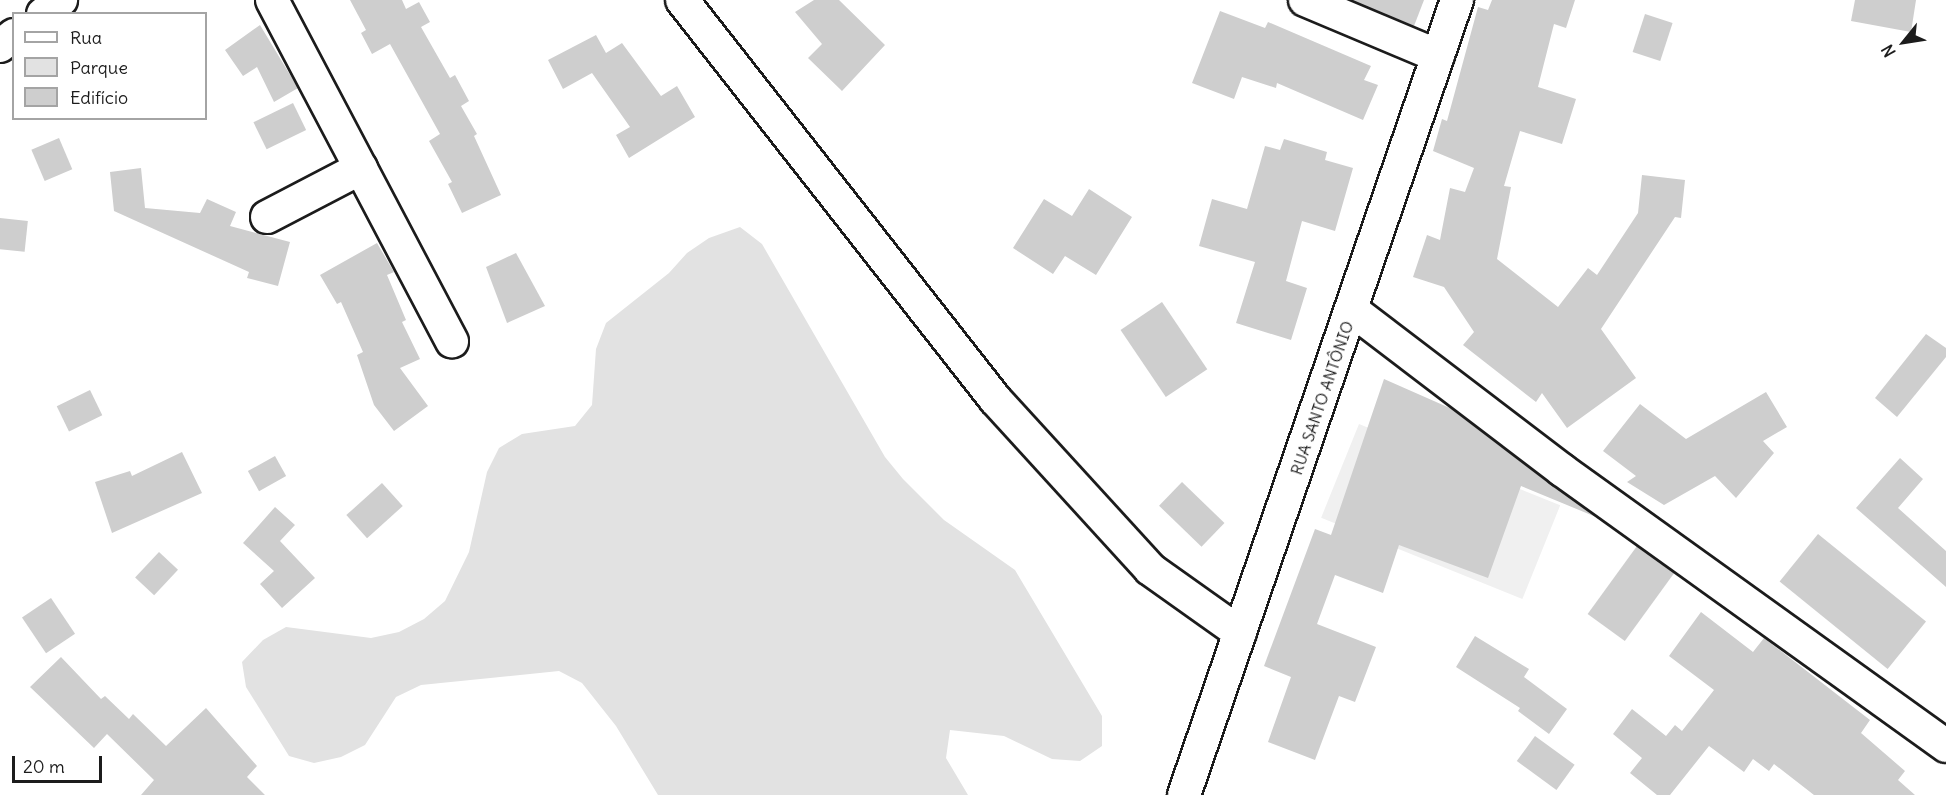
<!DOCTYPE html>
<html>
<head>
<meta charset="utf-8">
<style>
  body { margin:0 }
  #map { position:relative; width:1946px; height:795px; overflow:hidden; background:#fff; font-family:Delius,sans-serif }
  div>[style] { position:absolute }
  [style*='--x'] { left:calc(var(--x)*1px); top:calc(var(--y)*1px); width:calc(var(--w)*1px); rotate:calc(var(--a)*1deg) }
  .built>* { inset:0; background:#f0f0f0; transform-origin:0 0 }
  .green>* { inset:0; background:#e2e2e2 }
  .building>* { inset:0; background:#cecece; transform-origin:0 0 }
  .roads { filter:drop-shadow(2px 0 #1c1c1c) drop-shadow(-2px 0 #1c1c1c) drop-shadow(0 2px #1c1c1c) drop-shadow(0 -2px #1c1c1c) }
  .street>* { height:32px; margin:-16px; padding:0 16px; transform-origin:16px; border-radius:16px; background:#fff }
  span { translate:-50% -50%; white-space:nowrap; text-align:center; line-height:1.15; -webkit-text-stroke:5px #fff; paint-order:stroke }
  .street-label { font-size:16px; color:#1c1c1c }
  .legend { position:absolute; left:12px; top:12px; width:195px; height:108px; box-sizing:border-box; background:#fff; border:2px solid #a4a4a4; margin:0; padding:8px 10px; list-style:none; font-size:18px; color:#1c1c1c }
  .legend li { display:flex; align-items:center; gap:12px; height:30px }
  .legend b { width:30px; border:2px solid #a4a4a4 }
  .north { position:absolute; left:1874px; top:12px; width:60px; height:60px; -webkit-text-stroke:4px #fff; paint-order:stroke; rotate:240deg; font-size:16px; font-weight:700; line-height:24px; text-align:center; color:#1c1c1c }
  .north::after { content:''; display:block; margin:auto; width:21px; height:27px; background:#1c1c1c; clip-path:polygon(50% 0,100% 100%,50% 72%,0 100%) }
  .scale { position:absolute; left:12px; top:756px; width:90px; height:27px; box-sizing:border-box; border:3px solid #1c1c1c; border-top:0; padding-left:8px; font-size:18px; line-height:21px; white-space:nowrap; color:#1c1c1c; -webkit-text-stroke:4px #fff; paint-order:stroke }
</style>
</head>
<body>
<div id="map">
  <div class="built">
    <i style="left:1359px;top:424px;width:217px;height:101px;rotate:22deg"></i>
  </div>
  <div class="green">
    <i style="clip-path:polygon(740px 227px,762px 244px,885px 457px,903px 479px,944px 520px,1015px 570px,1102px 716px,1102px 746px,1080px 761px,1052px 759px,1004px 736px,950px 730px,946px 758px,968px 795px,658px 795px,616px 726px,582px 683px,559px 671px,421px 685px,396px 697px,365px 745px,341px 757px,314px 763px,289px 756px,246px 687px,242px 662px,263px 640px,286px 627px,371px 638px,399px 632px,424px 619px,445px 601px,469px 552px,487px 472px,499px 448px,522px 434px,575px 426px,592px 405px,596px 349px,606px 323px,669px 273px,687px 253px,709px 238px)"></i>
  </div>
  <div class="building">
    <i style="clip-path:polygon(350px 0,402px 0,406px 9px,419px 2px,430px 22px,421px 27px,450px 78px,455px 75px,469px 101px,461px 106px,477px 134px,474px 136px,501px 195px,462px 213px,448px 184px,452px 182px,429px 141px,440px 134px,390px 44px,372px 54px,361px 33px,366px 30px)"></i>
    <i style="clip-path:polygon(814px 0,839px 0,885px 45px,842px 91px,808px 58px,822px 44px,795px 12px)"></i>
    <i style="clip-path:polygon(1351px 0,1424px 0,1414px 26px)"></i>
    <i style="clip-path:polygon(1492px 0,1575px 0,1566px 28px,1554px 24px,1538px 87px,1576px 99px,1562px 144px,1520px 131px,1504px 186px,1511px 187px,1497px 259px,1558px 307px,1588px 268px,1597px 275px,1638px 213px,1642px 175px,1685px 180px,1681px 218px,1675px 217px,1601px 329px,1636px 378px,1567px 428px,1542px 393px,1536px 402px,1463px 345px,1474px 332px,1444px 287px,1413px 277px,1427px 235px,1440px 240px,1450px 188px,1465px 192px,1474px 168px,1433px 151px,1442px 119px,1447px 121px,1478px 7px,1488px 10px)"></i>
    <i style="clip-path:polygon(1855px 0,1916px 0,1911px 32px,1851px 21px)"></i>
    <i style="clip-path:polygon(1220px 11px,1265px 28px,1268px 22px,1371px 66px,1364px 80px,1378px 85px,1363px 120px,1277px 83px,1276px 88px,1242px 77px,1234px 99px,1192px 83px)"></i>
    <i style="left:1645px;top:14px;width:29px;height:40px;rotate:18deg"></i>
    <i style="clip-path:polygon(260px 25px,298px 88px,274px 102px,257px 67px,243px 76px,225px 50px)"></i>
    <i style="clip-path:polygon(596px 35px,606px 53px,622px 43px,661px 96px,677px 86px,695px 117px,629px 158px,616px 135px,630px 127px,592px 73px,563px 89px,548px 60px)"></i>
    <i style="left:293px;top:103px;width:30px;height:44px;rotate:64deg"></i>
    <i style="left:59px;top:138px;width:34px;height:30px;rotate:67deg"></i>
    <i style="clip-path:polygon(1284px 139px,1327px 152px,1325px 160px,1353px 168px,1335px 231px,1302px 221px,1286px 281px,1307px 288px,1291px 340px,1236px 323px,1255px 262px,1199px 246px,1212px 199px,1247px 209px,1265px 146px,1280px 150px)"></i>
    <i style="clip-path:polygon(141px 168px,145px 208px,200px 213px,207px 199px,236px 212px,230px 226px,290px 242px,278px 286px,247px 278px,249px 272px,114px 211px,110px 172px)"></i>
    <i style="clip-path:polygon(1089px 189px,1132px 217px,1096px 275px,1065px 256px,1053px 274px,1013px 248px,1044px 199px,1072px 216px)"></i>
    <i style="left:0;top:218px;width:28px;height:31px;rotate:6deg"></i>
    <i style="clip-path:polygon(377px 243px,394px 272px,387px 275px,406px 320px,402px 322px,420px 359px,400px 368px,428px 406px,394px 431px,374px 405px,357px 355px,363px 352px,341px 302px,337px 304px,320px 275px)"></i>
    <i style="clip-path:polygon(516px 253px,545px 306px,507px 323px,486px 267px)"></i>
    <i style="left:1162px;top:302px;width:81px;height:50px;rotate:56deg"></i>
    <i style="clip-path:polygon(1926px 334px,1946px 348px,1946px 357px,1897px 417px,1875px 398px)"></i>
    <i style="clip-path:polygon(1384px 379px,1452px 409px,1596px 517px,1521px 486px,1488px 578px,1399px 545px,1383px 593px,1335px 575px,1317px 624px,1376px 647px,1355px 702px,1339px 696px,1315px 760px,1268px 742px,1291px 677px,1264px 666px,1315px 529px,1331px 535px)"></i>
    <i style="left:90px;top:390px;width:28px;height:37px;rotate:64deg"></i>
    <i style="clip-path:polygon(1766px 392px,1787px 427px,1763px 441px,1774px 453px,1736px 498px,1715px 476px,1664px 505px,1627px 482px,1636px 476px,1603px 451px,1640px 404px,1686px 439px)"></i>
    <i style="clip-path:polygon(182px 452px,202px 493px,112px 533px,95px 482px,130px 471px,132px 476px)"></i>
    <i style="left:275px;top:456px;width:23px;height:31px;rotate:61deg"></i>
    <i style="clip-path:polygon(1900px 458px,1923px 479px,1898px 508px,1946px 551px,1946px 587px,1856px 508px)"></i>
    <i style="left:1182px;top:482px;width:59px;height:33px;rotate:44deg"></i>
    <i style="left:382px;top:483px;width:31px;height:48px;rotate:48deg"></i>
    <i style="clip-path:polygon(275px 507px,295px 525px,280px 541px,315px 578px,282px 608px,260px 584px,274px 571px,243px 543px)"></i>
    <i style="left:1818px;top:534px;width:139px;height:61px;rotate:39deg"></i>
    <i style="left:1637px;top:546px;width:46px;height:84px;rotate:36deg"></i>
    <i style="left:159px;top:552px;width:26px;height:35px;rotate:43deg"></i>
    <i style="left:51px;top:598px;width:43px;height:35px;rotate:56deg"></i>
    <i style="clip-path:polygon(1701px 612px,1753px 652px,1764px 638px,1870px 720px,1861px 733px,1905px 771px,1898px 780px,1915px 795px,1814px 795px,1774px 764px,1769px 771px,1753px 759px,1744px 772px,1709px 746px,1670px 795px,1657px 795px,1630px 773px,1642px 758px,1613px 734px,1632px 709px,1666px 736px,1675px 725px,1682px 731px,1714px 690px,1669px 656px)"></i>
    <i style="clip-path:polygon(1475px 636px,1529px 669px,1524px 677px,1567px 709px,1549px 734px,1518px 711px,1520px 708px,1456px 667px)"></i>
    <i style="clip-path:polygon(61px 657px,101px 699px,105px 696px,129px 719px,133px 714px,166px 746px,206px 708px,257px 766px,247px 777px,265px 795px,141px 795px,154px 780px,107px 734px,94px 748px,30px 687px)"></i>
    <i style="left:1535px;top:736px;width:49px;height:31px;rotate:36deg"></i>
  </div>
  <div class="roads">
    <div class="street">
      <i style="--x:272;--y:0;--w:386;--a:62.2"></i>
      <i style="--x:682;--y:0;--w:507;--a:51.89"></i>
      <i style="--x:995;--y:399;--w:230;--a:47.6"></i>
      <i style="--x:1150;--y:569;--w:110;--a:35.4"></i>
      <i style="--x:1305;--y:0;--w:144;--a:22.8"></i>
      <i style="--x:43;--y:14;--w:23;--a:-38"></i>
      <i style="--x:0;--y:46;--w:18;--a:-38"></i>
      <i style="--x:267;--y:217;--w:106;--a:-27.5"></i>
      <i style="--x:1352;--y:310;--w:264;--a:37.3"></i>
      <i style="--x:1562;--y:470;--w:473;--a:35.7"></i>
      <i style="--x:1184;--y:795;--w:841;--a:-71.05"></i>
    </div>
  </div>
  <div class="street-label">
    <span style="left:1322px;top:398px;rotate:-71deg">RUA SANTO ANTÔNIO</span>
  </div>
  <ul class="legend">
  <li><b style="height:8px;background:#fff"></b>Rua</li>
  <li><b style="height:16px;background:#e2e2e2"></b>Parque</li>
  <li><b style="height:16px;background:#cecece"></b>Edifício</li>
  </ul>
  <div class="north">N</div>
  <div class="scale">20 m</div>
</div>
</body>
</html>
